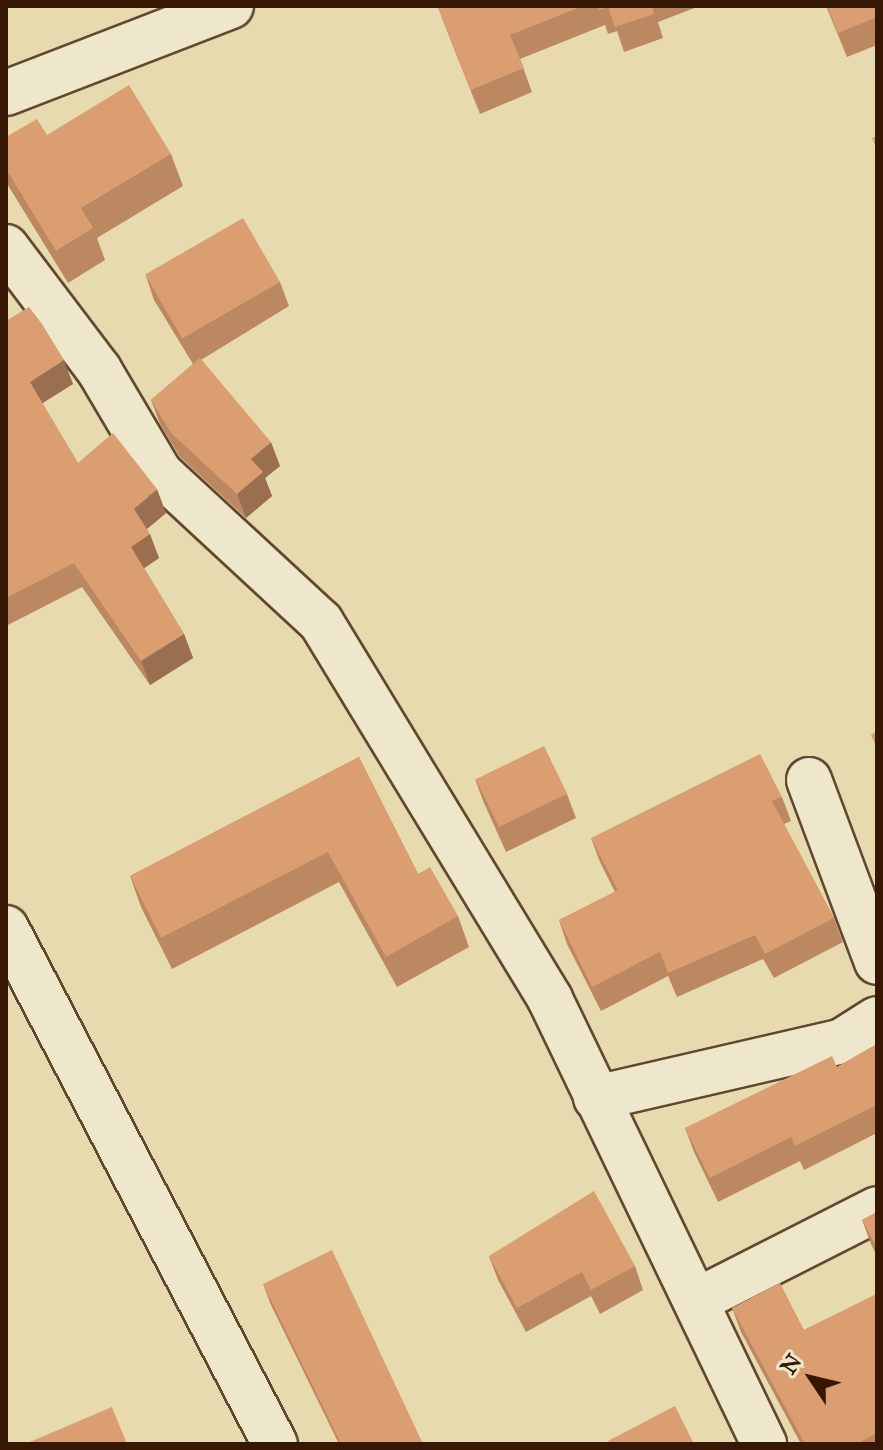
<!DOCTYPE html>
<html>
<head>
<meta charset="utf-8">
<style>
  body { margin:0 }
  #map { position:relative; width:883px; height:1450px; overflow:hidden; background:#e7daaf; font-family:"IM FELL Great Primer",serif }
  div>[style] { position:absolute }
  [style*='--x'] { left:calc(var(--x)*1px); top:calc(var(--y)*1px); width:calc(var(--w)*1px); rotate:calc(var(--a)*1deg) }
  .roads { filter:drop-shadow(2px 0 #62482f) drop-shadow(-2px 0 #62482f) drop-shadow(0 2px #62482f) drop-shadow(0 -2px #62482f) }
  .minor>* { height:44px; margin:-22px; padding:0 22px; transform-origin:22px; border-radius:22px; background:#efe7cb }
  .wall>* { inset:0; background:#bb8861 }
  .shaded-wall>* { inset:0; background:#996f4f }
  .building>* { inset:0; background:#da9e71; transform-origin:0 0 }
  span { translate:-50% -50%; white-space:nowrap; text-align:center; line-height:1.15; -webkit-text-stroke:6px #efe7cb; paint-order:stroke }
  .frame { position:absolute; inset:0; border:8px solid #361704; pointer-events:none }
  .north { position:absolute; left:771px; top:1338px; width:80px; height:80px; -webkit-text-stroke:6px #efe7cb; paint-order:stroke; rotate:305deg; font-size:22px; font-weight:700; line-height:32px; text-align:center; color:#361704 }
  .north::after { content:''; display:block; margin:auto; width:28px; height:36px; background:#361704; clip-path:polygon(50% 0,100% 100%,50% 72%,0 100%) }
</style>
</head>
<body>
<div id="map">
  <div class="roads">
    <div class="minor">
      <i style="--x:6;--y:93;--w:241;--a:-21.1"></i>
      <i style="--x:6;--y:247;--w:154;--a:52.9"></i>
      <i style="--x:99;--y:370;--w:120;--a:59.4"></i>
      <i style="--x:160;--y:473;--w:219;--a:42.8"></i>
      <i style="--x:321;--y:622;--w:441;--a:58.7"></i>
      <i style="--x:550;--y:999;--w:494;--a:64.3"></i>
      <i style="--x:809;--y:780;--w:194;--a:69.5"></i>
      <i style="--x:6;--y:928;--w:582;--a:62.47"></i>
      <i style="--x:596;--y:1098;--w:253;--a:-13"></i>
      <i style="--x:842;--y:1041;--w:41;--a:-32.2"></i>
      <i style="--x:696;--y:1301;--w:203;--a:-26.9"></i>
    </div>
  </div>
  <div class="wall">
    <i style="clip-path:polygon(440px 6px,700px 6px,658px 22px,663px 38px,624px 52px,617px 31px,608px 34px,605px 25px,520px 59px,532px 92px,480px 114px,447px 31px,438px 7px)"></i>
    <i style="clip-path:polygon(826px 6px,877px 6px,877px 45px,847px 57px)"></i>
    <i style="clip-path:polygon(47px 135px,171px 154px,183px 186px,97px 238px,105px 260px,68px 283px,6px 182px,6px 137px)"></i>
    <i style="clip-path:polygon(146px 276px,280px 282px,289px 306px,201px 360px,280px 466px,265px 478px,272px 496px,246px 518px,180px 457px,160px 424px,151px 400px,193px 364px,154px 300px)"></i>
    <i style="clip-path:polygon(6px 321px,73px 384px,42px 403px,78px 463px,166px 513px,147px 529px,159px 558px,144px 568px,184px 634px,193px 658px,150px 685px,82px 587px,6px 626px)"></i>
    <i style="clip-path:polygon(359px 757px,418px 874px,458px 916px,469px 947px,397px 987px,339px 882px,172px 969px,141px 907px,130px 876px)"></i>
    <i style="clip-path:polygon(475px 779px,567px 794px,576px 818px,506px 852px,484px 803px)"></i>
    <i style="clip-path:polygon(782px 797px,791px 821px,784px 824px,834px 918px,843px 942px,774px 978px,763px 959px,677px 997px,668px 976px,601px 1011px,567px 944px,559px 920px,615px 892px,600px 862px,591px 838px)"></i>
    <i style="clip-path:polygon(877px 1044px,877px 1133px,804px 1170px,800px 1161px,718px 1202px,694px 1152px,685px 1128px,837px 1067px)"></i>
    <i style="clip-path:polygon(877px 1212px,877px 1256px,871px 1244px,862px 1220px)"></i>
    <i style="clip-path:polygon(489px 1256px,635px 1266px,643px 1290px,600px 1314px,591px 1296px,526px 1332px,498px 1280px)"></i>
    <i style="clip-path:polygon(263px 1284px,423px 1444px,339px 1444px,271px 1305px)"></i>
    <i style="clip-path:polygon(877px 1294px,877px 1444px,801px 1444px,741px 1332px,732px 1308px,804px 1330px)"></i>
  </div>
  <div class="shaded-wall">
    <i style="clip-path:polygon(64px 360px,73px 384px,38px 406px,30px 382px)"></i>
    <i style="clip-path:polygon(271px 442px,280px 466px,265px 478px,272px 496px,246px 518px,237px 494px,251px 459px)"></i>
    <i style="clip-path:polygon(157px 489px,166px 513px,142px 533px,134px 509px)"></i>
    <i style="clip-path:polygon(150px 534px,159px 558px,140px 571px,131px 547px)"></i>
    <i style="clip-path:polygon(184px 634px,193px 658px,150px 685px,141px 661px)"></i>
  </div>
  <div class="building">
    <i style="clip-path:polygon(440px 6px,583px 6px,510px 35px,524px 68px,471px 90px,438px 7px)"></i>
    <i style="clip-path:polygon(598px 6px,652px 6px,654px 14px,615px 27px,608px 7px,599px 10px)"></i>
    <i style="clip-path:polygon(827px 6px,877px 6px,877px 17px,838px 33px)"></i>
    <i style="clip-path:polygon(129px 85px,171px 154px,81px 208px,93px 228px,56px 251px,6px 169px,6px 137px,37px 119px,47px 135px)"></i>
    <i style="clip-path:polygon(877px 136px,877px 150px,872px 138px)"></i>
    <i style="left:243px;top:218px;width:74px;height:113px;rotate:60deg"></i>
    <i style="clip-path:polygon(29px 307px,42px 324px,64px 360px,30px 382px,78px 463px,113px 433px,157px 489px,134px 509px,150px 534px,131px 547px,184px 634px,141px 661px,74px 563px,6px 598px,6px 321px)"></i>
    <i style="clip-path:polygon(200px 358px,271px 442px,251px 459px,263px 472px,237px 494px,171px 433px,151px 400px)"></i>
    <i style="clip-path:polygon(877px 731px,877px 749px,871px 735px)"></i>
    <i style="left:544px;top:746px;width:53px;height:76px;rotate:64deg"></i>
    <i style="clip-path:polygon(760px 754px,782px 797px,772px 801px,834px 918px,765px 954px,755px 935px,668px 973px,660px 952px,592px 987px,559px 920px,618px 890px,591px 838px)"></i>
    <i style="clip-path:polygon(359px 757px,418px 874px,430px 867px,458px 916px,386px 957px,328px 852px,161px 938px,130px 876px)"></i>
    <i style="clip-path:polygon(877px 1044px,877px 1105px,795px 1146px,791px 1137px,710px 1178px,685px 1128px,832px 1056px,837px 1067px)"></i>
    <i style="clip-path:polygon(594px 1191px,635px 1266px,591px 1290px,582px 1272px,517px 1308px,489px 1256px)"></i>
    <i style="clip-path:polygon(877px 1212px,877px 1248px,862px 1220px)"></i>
    <i style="clip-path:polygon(332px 1250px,423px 1444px,341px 1444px,263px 1284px)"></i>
    <i style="clip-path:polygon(780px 1283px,804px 1330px,877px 1294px,877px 1433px,856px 1444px,805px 1444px,732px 1308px)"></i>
    <i style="clip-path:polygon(675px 1406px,694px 1444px,610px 1444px,608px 1441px)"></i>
    <i style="clip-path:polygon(112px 1407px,127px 1444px,25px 1444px)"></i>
  </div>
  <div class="frame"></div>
  <div class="north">N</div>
</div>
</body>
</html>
